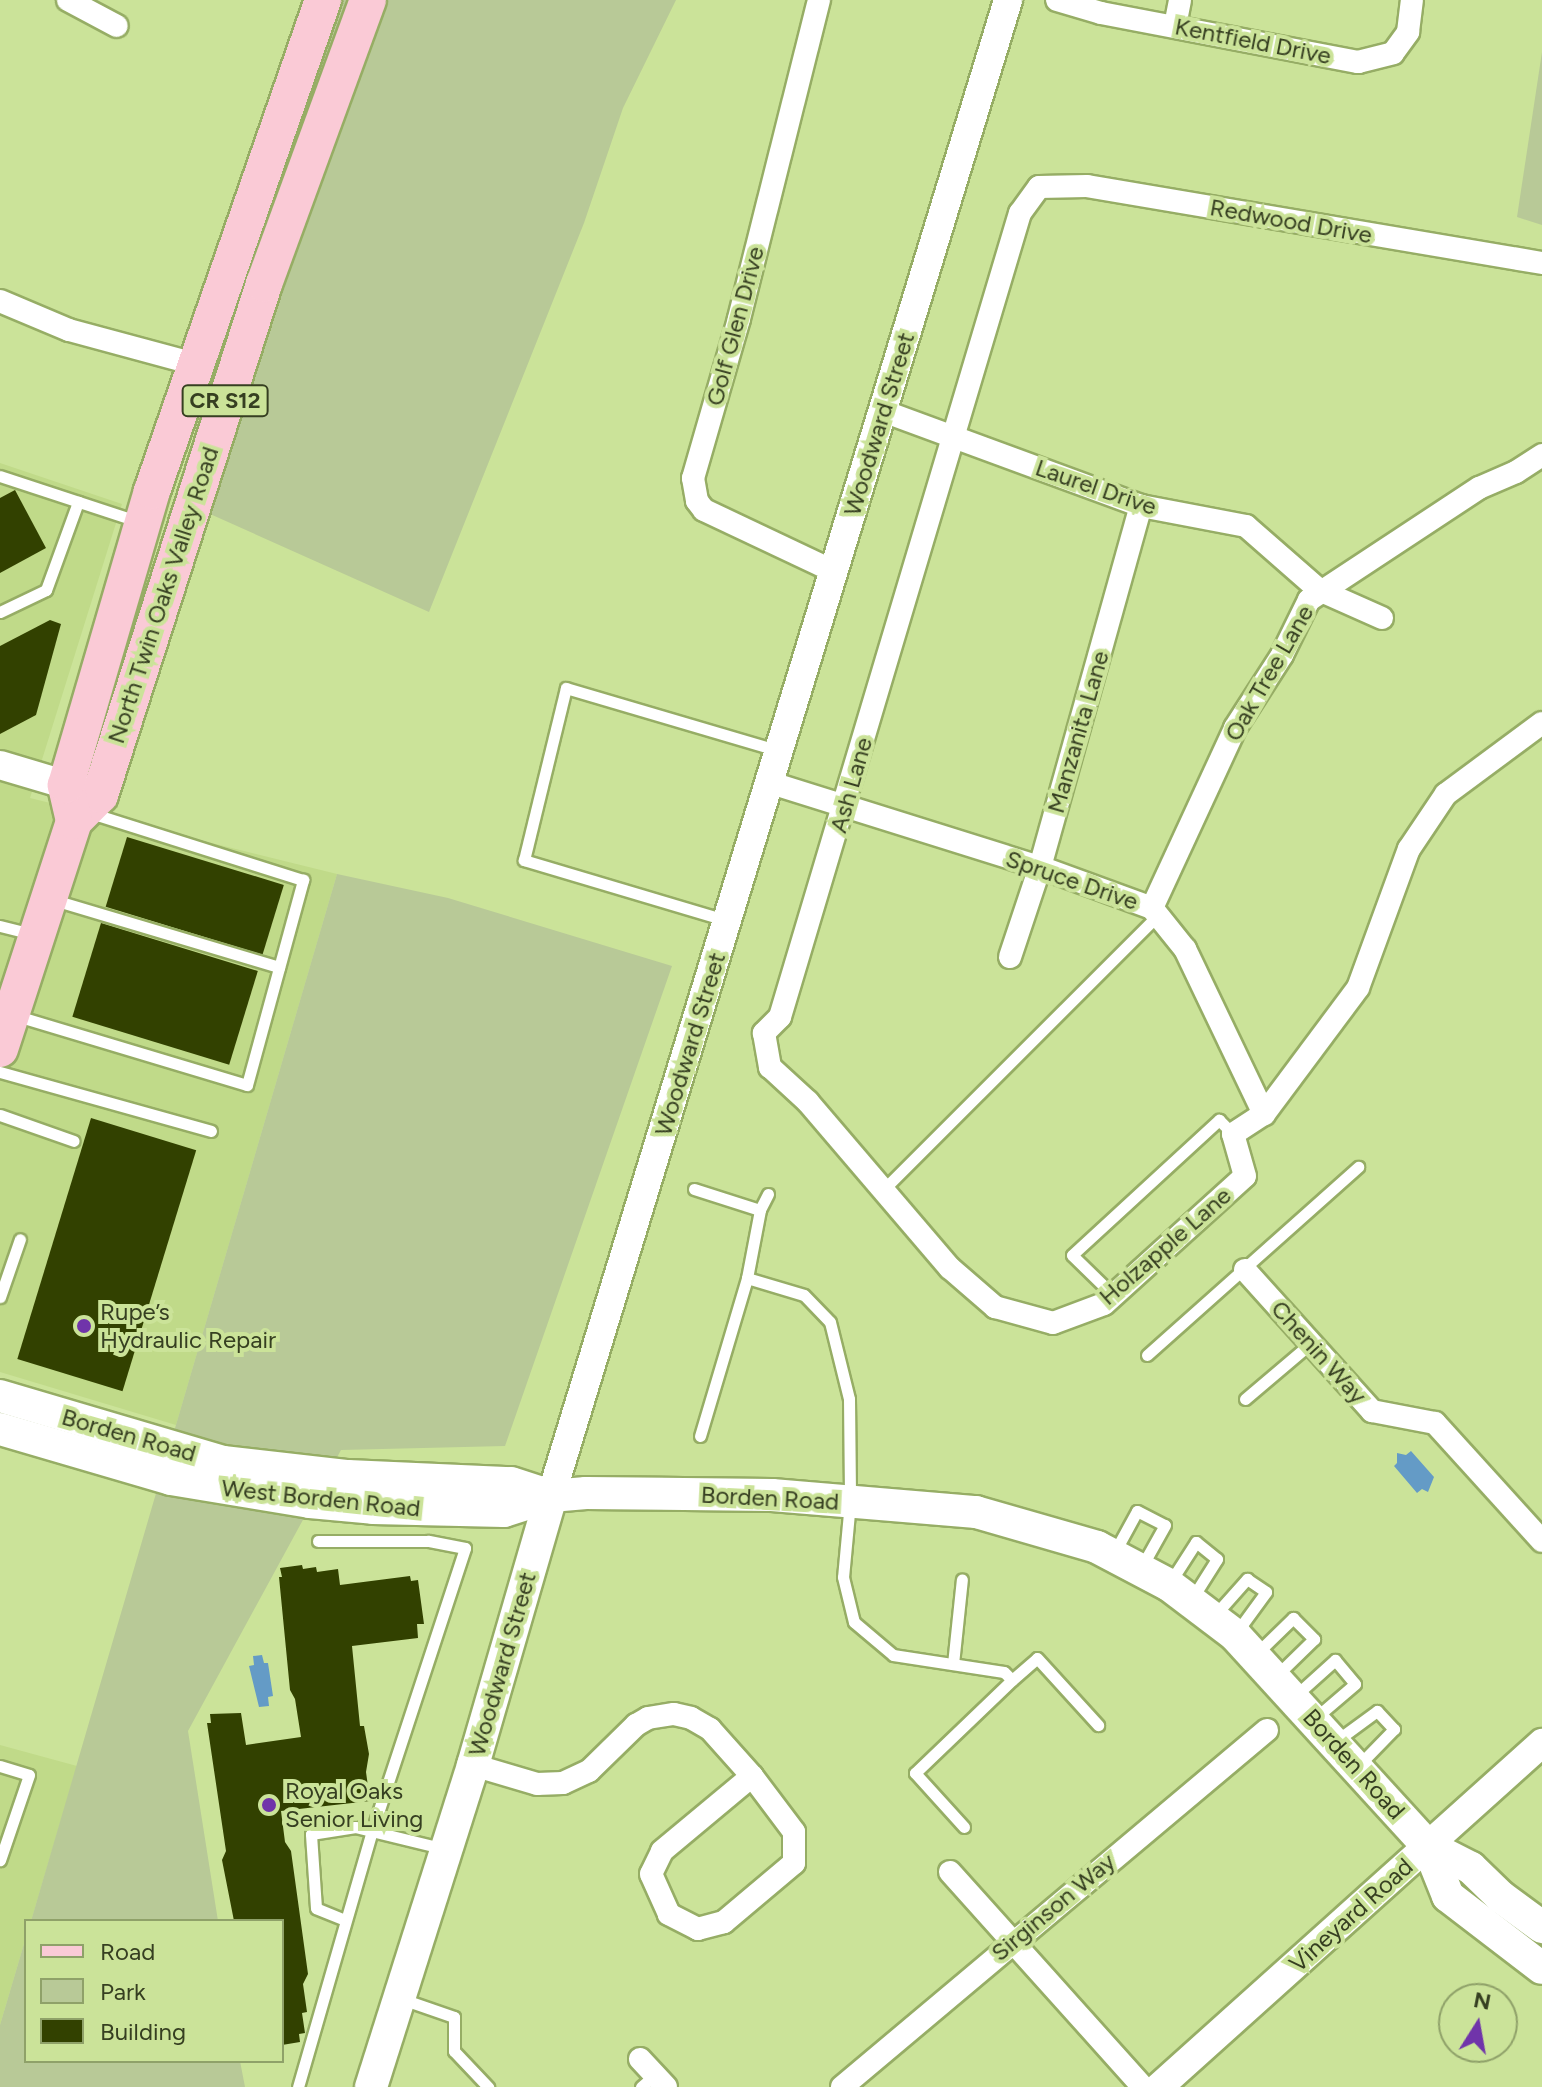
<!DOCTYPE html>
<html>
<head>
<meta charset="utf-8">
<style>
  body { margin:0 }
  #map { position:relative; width:1542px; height:2087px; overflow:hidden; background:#cbe399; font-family:Figtree,sans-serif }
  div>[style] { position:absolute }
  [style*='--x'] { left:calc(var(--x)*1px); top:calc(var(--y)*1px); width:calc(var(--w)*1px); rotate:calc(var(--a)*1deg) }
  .built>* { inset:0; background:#c0da89 }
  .green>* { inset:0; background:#b8c997 }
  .water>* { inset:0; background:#649bc6 }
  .building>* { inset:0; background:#324100; transform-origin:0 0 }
  .roads { filter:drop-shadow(2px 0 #96ad65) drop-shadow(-2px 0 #96ad65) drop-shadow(0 2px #96ad65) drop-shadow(0 -2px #96ad65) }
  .service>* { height:11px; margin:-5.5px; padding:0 5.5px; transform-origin:5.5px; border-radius:5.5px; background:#fff }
  .minor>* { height:22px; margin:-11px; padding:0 11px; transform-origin:11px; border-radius:11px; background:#fff }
  .tertiary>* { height:28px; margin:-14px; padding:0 14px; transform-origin:14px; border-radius:14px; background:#fff }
  .secondary>* { height:32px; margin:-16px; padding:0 16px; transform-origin:16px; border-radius:16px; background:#fff }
  .primary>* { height:36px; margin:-18px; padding:0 18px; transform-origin:18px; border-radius:18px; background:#facad6 }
  .dots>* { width:22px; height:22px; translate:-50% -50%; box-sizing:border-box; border:4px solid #cbe399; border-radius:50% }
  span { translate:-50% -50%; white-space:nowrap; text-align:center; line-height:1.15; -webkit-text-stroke:8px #cbe399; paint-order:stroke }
  .shield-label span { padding:2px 6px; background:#cbe399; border:2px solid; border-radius:6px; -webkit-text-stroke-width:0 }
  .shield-label { font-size:22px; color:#363f21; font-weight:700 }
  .street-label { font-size:24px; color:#363f21 }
  .poi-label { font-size:24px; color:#363f21 }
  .left { translate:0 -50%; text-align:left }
  .legend { position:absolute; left:24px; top:1919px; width:260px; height:144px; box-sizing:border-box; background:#cbe399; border:2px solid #8fa169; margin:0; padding:10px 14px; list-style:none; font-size:24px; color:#363f21 }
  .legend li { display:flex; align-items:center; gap:16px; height:40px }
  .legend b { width:40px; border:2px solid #8fa169 }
  .north { position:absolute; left:1438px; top:1983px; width:80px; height:80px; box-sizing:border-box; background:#cbe399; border:2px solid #8fa169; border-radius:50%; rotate:11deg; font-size:22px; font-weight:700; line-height:32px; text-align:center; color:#363f21 }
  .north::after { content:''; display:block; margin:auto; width:28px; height:36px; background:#7034aa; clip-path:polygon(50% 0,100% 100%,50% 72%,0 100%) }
</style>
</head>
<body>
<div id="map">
  <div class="built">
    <i style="clip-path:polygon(0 463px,122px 504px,30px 798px,337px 874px,176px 1425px,0 1372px)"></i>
    <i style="clip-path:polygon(0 1745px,77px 1766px,31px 1921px,26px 1921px,26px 1937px,0 2025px)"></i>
  </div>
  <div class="green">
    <i style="clip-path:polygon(337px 0,676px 0,623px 108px,584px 223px,429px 612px,181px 501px)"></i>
    <i style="clip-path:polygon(1542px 52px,1542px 225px,1517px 217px)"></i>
    <i style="clip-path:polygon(337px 874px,448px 898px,672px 966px,505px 1446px,341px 1450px,188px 1731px,218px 1921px,31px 1921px)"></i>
    <i style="clip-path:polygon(26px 1937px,26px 2061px,240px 2061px,245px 2087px,0 2087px,0 2025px)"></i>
  </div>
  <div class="water">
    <i style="clip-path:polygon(1411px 1451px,1434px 1477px,1428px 1492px,1422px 1489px,1417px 1493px,1394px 1466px,1397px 1463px,1397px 1453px,1406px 1455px)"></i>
    <i style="clip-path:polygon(262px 1655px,264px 1663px,268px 1663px,273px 1696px,268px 1697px,269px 1706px,259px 1707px,249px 1666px,254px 1665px,253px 1656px)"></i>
  </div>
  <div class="building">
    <i style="clip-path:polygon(15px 490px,46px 548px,0 573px,0 498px)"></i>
    <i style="clip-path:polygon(50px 620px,61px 624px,36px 715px,0 734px,0 646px)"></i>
    <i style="left:127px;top:837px;width:164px;height:73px;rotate:17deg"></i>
    <i style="left:101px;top:923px;width:164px;height:98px;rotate:17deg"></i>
    <i style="left:91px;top:1118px;width:110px;height:252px;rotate:17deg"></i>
    <i style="clip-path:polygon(302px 1565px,303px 1569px,316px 1567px,317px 1572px,338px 1569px,340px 1585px,410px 1576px,411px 1581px,418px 1580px,424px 1624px,417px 1624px,418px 1638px,352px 1646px,360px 1726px,364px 1726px,369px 1754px,366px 1772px,370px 1801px,281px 1811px,285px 1842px,291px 1851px,308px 1974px,303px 1984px,307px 2012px,302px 2013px,305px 2033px,299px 2034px,300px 2042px,282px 2045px,282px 1921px,234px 1921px,222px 1860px,226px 1851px,207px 1723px,211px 1723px,210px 1714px,241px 1713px,246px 1745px,301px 1737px,295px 1699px,290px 1690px,279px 1577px,282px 1577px,280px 1568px)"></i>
  </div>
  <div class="roads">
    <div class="service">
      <i style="--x:0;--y:476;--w:147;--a:18.2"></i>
      <i style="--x:0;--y:612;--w:51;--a:-25.6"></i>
      <i style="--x:46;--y:590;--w:94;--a:-70"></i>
      <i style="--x:54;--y:900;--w:235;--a:16.6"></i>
      <i style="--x:725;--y:920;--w:210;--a:-163.4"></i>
      <i style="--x:524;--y:860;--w:177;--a:-76.3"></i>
      <i style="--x:566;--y:688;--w:220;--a:16.4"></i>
      <i style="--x:0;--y:926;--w:34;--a:14"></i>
      <i style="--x:17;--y:1016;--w:240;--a:16.7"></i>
      <i style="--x:247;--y:1085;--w:213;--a:-74.7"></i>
      <i style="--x:303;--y:880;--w:222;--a:-162.5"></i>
      <i style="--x:0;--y:1072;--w:219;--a:15.6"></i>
      <i style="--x:0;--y:1115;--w:78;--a:19.4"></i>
      <i style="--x:694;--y:1189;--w:69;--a:17.7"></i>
      <i style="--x:883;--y:1190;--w:389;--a:-45"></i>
      <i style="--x:768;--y:1194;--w:18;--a:117"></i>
      <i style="--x:760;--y:1210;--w:69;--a:100.8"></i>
      <i style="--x:747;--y:1278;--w:59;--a:16.6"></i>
      <i style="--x:804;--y:1295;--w:37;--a:46"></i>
      <i style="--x:830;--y:1322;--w:79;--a:76.1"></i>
      <i style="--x:849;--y:1399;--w:103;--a:89.4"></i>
      <i style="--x:850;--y:1502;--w:75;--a:95.3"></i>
      <i style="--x:843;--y:1577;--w:46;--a:76.3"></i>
      <i style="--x:854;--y:1622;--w:51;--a:40.2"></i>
      <i style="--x:893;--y:1655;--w:112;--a:8.7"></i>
      <i style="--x:1004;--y:1672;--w:11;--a:45"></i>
      <i style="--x:1012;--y:1680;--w:33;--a:-41"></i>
      <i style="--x:1037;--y:1658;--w:91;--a:47.7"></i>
      <i style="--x:1113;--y:1295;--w:57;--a:-135.7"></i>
      <i style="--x:1072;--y:1255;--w:200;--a:-42.6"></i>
      <i style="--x:1219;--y:1120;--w:20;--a:45"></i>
      <i style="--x:0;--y:1297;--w:61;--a:-71"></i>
      <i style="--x:1147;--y:1355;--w:283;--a:-41.7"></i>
      <i style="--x:1245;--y:1399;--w:87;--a:-40.3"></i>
      <i style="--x:700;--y:1436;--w:165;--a:-73.4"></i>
      <i style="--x:1113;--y:1555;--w:50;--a:-61.4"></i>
      <i style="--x:1137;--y:1511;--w:31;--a:27"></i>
      <i style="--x:1165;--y:1525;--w:49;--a:119.2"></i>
      <i style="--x:1169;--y:1584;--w:50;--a:-57.3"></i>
      <i style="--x:1196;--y:1542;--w:27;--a:39"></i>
      <i style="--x:1217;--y:1559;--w:45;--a:122.3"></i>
      <i style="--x:1214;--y:1616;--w:50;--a:-48.3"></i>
      <i style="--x:1247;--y:1579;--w:23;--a:34"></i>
      <i style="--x:1266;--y:1592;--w:51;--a:126.2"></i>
      <i style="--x:1256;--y:1654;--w:52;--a:-44.2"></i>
      <i style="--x:1293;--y:1618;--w:30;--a:45"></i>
      <i style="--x:1314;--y:1639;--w:53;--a:135.8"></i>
      <i style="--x:953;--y:1664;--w:85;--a:-84"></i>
      <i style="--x:1295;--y:1696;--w:54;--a:-42"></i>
      <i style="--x:1335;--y:1660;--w:31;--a:50"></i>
      <i style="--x:1355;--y:1684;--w:54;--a:139.5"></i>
      <i style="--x:1336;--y:1741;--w:51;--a:-36.2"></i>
      <i style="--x:1377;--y:1711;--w:25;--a:47"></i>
      <i style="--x:1394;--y:1729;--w:52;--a:134.2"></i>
      <i style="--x:0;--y:1766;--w:30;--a:17"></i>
      <i style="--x:29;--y:1775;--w:90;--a:108.8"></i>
      <i style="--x:964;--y:1827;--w:73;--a:-132.2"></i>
      <i style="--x:915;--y:1773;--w:134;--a:-43.8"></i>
      <i style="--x:345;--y:1920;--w:31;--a:-158"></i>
      <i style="--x:316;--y:1908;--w:74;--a:-93.9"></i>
      <i style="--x:311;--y:1834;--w:45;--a:-9"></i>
      <i style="--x:355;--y:1827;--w:93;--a:13.7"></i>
      <i style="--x:402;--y:1999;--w:55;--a:19.1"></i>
      <i style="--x:454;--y:2017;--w:34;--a:90"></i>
      <i style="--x:454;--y:2051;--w:50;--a:46.6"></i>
      <i style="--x:298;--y:2087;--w:266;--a:-73.9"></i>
      <i style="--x:372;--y:1831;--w:298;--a:-71.8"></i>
      <i style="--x:465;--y:1548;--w:38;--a:-169"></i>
      <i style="--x:428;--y:1541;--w:110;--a:180"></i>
      <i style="--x:641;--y:2087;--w:18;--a:-41"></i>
    </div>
    <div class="minor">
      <i style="--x:68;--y:0;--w:55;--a:28"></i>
      <i style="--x:819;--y:0;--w:329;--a:104.1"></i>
      <i style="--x:739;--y:319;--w:166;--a:106.1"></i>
      <i style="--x:693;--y:478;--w:23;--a:80"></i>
      <i style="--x:697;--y:501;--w:11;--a:52"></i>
      <i style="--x:704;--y:510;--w:145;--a:25.3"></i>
      <i style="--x:1057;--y:0;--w:46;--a:16.5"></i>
      <i style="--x:1101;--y:13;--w:262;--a:10.8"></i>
      <i style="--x:1358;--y:62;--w:36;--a:-14"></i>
      <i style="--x:1393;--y:53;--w:26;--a:-54"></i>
      <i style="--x:1408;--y:32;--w:32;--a:-83"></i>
      <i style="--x:1175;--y:26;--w:26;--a:-79"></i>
      <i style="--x:1542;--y:263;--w:461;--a:-170.4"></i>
      <i style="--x:1087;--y:186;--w:48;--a:178.8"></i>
      <i style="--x:1039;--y:187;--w:32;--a:126"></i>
      <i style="--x:1020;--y:213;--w:839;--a:106.62"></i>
      <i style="--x:780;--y:1017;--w:23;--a:135"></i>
      <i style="--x:764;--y:1033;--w:35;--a:80"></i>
      <i style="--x:770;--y:1067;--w:52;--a:42.6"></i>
      <i style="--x:808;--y:1102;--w:218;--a:49.5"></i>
      <i style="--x:950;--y:1268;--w:60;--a:40.9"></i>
      <i style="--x:995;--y:1307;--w:60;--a:15.4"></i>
      <i style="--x:1053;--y:1323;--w:54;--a:-20.4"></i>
      <i style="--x:1104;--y:1304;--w:190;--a:-42.2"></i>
      <i style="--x:1245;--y:1176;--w:44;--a:-105.9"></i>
      <i style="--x:1233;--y:1134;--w:37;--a:-33"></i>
      <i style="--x:1264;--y:1114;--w:157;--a:-53.3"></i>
      <i style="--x:1358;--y:988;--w:148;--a:-69.9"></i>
      <i style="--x:1409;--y:849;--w:66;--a:-56.1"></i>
      <i style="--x:1446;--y:794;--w:119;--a:-36.5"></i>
      <i style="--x:0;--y:301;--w:75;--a:22.8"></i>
      <i style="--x:69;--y:330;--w:131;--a:15.1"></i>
      <i style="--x:883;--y:411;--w:275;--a:20.2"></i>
      <i style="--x:1141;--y:506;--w:107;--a:10.8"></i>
      <i style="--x:1246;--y:526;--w:97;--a:41.2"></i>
      <i style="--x:1319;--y:590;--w:69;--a:24"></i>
      <i style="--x:768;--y:782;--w:285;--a:17.4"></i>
      <i style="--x:1040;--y:867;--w:119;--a:20.1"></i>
      <i style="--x:1152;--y:908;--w:53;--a:51.2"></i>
      <i style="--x:1185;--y:949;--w:183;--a:64.4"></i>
      <i style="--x:1152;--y:908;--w:198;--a:-65.2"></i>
      <i style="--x:1235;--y:728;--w:87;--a:-57.2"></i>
      <i style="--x:1282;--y:655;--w:61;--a:-63.9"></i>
      <i style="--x:1309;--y:600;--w:204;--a:-33.4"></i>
      <i style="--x:1479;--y:488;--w:40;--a:-23.4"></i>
      <i style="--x:1516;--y:472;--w:31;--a:-33"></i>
      <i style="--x:1010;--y:957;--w:95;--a:-71.6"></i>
      <i style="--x:1040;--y:867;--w:375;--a:-74.4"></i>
      <i style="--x:1245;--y:1270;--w:190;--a:48"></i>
      <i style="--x:1372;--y:1411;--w:64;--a:10.8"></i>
      <i style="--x:1435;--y:1423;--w:159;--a:47.8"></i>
      <i style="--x:473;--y:1765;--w:67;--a:16.5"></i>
      <i style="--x:537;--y:1784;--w:26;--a:-2"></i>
      <i style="--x:563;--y:1783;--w:29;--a:-25"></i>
      <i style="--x:589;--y:1771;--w:66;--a:-44.4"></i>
      <i style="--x:636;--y:1725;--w:14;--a:-30"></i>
      <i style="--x:648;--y:1718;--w:26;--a:-9"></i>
      <i style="--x:674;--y:1714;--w:17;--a:13"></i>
      <i style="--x:691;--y:1718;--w:22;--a:30"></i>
      <i style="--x:710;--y:1729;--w:63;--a:48.2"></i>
      <i style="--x:752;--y:1776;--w:70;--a:53.1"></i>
      <i style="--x:794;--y:1832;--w:31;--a:90"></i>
      <i style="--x:794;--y:1863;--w:92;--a:139.9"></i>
      <i style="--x:724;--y:1922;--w:27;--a:165"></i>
      <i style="--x:698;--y:1929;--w:33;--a:-153"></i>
      <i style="--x:669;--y:1914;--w:44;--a:-114.2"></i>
      <i style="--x:651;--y:1874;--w:25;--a:-64"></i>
      <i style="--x:662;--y:1851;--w:117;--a:-39.8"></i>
      <i style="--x:950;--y:1872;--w:289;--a:48.1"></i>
      <i style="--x:640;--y:2059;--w:38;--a:47"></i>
      <i style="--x:842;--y:2087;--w:555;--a:-40.03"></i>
    </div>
    <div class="tertiary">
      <i style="--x:0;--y:765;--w:88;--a:16.6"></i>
      <i style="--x:551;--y:1496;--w:1564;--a:-73.01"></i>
      <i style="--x:1159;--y:2087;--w:515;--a:-41.93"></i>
    </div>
    <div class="secondary">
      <i style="--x:0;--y:1396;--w:233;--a:16.5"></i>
      <i style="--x:223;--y:1462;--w:126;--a:6.4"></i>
      <i style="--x:348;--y:1476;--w:163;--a:2.5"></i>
      <i style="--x:511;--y:1483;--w:42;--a:18"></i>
      <i style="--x:551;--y:1496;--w:35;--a:-5"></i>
      <i style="--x:586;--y:1493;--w:186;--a:0.6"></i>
      <i style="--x:772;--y:1495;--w:205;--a:4.8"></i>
      <i style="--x:976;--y:1512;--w:126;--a:16.1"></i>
      <i style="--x:1097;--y:1547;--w:81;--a:27.8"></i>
      <i style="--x:1169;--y:1585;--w:83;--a:37.1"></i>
      <i style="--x:1235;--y:1635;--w:286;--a:47.6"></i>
      <i style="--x:1428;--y:1846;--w:54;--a:68.2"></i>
      <i style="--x:1448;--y:1896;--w:118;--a:37.5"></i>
      <i style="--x:0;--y:1429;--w:178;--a:16.3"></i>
      <i style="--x:171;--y:1479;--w:141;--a:9.4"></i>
      <i style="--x:310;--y:1502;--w:63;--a:5.4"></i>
      <i style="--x:373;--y:1508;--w:131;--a:1.3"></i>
      <i style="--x:504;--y:1511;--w:49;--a:-17.7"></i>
      <i style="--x:1428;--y:1846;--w:48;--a:27.1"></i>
      <i style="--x:1471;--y:1868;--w:42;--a:44"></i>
      <i style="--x:1501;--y:1897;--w:51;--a:36.2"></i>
      <i style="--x:371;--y:2087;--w:338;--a:-72.4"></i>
      <i style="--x:473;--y:1765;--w:280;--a:-73.8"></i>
    </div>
    <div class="primary">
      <i style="--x:74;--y:821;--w:37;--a:-45"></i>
      <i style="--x:100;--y:795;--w:537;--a:-72.21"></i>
      <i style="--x:264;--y:284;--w:302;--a:-69.9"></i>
      <i style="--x:0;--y:1049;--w:240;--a:-72"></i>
      <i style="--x:74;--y:821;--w:37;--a:-103"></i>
      <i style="--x:66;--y:785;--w:306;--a:-73.7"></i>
      <i style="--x:152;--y:491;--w:520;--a:-70.8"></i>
    </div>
  </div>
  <div class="dots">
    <i style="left:84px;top:1326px;background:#7034aa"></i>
    <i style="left:269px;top:1805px;background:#7034aa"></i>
  </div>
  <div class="shield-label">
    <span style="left:225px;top:401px">CR S12</span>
  </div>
  <div class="street-label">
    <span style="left:1253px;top:41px;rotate:11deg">Kentfield Drive</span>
    <span style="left:1291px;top:221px;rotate:10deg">Redwood Drive</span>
    <span style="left:735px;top:326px;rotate:-75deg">Golf Glen Drive</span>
    <span style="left:879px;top:424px;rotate:-73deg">Woodward Street</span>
    <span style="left:1096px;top:487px;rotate:19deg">Laurel Drive</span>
    <span style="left:163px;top:595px;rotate:-72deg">North Twin Oaks Valley Road</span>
    <span style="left:1269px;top:673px;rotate:-60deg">Oak Tree Lane</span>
    <span style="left:1078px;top:732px;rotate:-74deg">Manzanita Lane</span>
    <span style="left:851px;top:785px;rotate:-74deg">Ash Lane</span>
    <span style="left:1072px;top:880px;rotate:19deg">Spruce Drive</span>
    <span style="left:690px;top:1044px;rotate:-73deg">Woodward Street</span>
    <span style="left:1165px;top:1246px;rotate:-41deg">Holzapple Lane</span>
    <span style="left:1319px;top:1352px;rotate:48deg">Chenin Way</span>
    <span style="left:129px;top:1435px;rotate:16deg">Borden Road</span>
    <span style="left:321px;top:1498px;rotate:6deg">West Borden Road</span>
    <span style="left:770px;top:1498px;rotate:3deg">Borden Road</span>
    <span style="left:502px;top:1664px;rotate:-74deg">Woodward Street</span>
    <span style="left:1354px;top:1764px;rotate:48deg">Borden Road</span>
    <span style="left:1053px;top:1907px;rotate:-40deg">Sirginson Way</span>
    <span style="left:1351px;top:1915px;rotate:-42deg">Vineyard Road</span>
  </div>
  <div class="poi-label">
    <span class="left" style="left:100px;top:1326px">Rupe’s<br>Hydraulic Repair</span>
    <span class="left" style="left:285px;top:1805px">Royal Oaks<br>Senior Living</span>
  </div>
  <ul class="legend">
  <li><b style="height:10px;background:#facad6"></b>Road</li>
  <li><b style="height:22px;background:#b8c997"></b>Park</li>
  <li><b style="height:22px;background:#324100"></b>Building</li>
  </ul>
  <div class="north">N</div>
</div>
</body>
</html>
